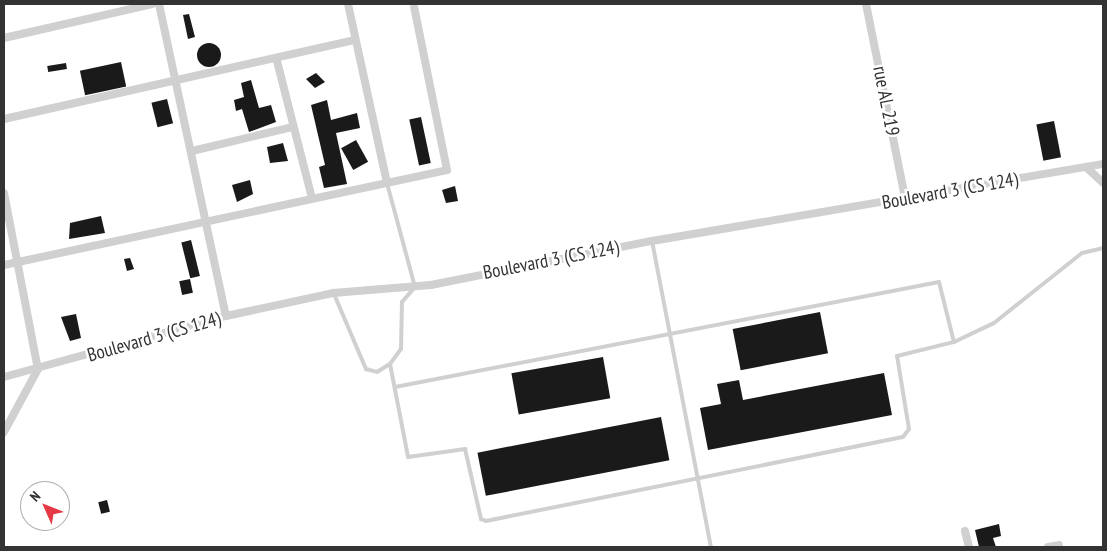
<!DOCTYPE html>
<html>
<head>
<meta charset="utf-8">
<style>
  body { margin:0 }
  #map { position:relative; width:1107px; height:551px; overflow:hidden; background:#fff; font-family:"PT Sans Narrow",sans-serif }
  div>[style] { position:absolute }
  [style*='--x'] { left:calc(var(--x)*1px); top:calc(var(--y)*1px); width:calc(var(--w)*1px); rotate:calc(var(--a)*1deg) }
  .building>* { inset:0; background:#1a1a1a; transform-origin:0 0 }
  .round { border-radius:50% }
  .service>* { height:4px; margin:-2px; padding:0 2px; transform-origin:2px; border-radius:2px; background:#d0d0d0 }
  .minor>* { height:8px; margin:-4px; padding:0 4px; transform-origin:4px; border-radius:4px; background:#d0d0d0 }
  span { translate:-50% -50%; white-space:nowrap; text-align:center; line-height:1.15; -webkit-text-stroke:5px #fff; paint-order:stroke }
  .street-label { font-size:19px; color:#333 }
  .frame { position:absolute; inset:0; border:5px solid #333; pointer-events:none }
  .north { position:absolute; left:20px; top:481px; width:50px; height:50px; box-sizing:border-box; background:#fff; border:1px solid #adadad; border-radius:50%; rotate:314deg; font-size:14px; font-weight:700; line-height:20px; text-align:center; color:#333 }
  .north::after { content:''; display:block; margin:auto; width:18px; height:22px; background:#e63946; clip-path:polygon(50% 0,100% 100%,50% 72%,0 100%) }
</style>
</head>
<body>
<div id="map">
  <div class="building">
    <i style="clip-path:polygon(189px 14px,195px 37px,188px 39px,183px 15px)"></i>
    <i class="round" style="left:197px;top:43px;width:24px;height:24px"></i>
    <i style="left:121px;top:62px;width:25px;height:42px;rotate:78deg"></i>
    <i style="left:66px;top:63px;width:6px;height:19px;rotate:81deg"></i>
    <i style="clip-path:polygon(316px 73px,325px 82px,315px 88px,306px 79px)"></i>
    <i style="clip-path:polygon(251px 80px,259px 108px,271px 105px,276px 122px,249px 132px,242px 109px,236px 111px,234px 100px,244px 97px,241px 83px)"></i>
    <i style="left:167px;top:99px;width:25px;height:16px;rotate:76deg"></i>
    <i style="clip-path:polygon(327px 100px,331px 120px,357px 113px,360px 128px,336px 133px,347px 184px,324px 188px,319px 167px,325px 165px,311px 105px)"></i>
    <i style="left:421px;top:117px;width:47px;height:12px;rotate:78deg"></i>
    <i style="left:1054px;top:121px;width:37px;height:18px;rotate:79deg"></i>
    <i style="left:356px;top:140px;width:25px;height:17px;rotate:61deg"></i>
    <i style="clip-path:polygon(283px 143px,288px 161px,270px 163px,267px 147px)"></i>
    <i style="clip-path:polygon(250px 180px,253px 194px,237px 202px,232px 185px)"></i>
    <i style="clip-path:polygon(455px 186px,458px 201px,446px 203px,442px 190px)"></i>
    <i style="clip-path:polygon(101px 216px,105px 233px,69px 239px,70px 223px)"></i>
    <i style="left:191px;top:240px;width:37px;height:10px;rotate:76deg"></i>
    <i style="clip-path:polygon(130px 258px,134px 269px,127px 271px,124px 259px)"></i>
    <i style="left:190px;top:279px;width:14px;height:11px;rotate:78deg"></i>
    <i style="left:820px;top:312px;width:42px;height:89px;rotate:79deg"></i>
    <i style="clip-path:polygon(76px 314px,81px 338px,70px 341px,61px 317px)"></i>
    <i style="left:603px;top:357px;width:42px;height:93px;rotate:80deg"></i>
    <i style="clip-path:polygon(884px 373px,892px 415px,708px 450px,700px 408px,721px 404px,717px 384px,739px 380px,743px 400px)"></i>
    <i style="left:661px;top:417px;width:44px;height:187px;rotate:79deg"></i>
    <i style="left:107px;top:500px;width:12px;height:9px;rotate:76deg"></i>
    <i style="clip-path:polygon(999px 524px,1001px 536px,993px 538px,996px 547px,979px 547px,975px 530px)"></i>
  </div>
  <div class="service">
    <i style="--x:652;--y:241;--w:312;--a:79.1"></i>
    <i style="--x:334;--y:294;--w:82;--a:66.9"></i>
    <i style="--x:366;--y:369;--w:11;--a:15"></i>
    <i style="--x:377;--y:372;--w:15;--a:-32"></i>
    <i style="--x:390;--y:364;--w:19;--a:-54"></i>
    <i style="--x:401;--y:349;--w:47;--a:-88.8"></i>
    <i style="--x:402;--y:302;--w:20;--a:-49"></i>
    <i style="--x:415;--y:287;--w:108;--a:-105.1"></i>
    <i style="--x:390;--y:364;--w:95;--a:79"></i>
    <i style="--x:408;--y:457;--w:58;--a:-8"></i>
    <i style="--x:465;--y:449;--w:72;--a:77.1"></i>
    <i style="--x:481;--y:519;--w:5;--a:22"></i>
    <i style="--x:486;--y:521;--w:425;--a:-11.4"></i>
    <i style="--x:903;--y:437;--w:10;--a:-53"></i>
    <i style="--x:909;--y:429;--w:74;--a:-99.3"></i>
    <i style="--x:897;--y:356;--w:59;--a:-13.8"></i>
    <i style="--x:954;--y:342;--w:44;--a:-25.4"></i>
    <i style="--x:994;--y:323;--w:112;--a:-38.5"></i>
    <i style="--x:1082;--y:253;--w:22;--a:-13"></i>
    <i style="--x:395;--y:387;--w:554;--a:-10.92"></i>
    <i style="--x:939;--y:282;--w:62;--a:76"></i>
  </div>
  <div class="minor">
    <i style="--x:159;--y:4;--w:319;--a:77.9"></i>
    <i style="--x:348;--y:4;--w:183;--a:77.7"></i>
    <i style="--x:866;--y:4;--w:198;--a:78.6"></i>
    <i style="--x:4;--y:38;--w:152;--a:-12.9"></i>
    <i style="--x:277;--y:61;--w:141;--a:75.7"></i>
    <i style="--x:4;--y:119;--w:360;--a:-12.7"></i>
    <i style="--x:192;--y:151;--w:104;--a:-13.4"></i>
    <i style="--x:1086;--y:167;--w:23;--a:43"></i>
    <i style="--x:4;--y:193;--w:179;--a:79.1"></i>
    <i style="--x:38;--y:369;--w:72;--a:118.4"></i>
    <i style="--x:4;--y:265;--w:453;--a:-12.1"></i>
    <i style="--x:447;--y:170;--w:166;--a:-101.4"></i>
    <i style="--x:4;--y:377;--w:230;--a:-15.4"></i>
    <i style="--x:226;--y:316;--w:109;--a:-12.1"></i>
    <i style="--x:333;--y:293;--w:98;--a:-4.7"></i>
    <i style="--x:431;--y:285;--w:225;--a:-11.3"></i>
    <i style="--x:652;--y:241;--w:458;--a:-9.7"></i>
    <i style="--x:965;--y:531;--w:16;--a:76"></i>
    <i style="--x:1048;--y:547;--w:11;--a:-10"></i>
  </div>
  <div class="street-label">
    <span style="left:886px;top:101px;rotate:79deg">rue AL 219</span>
    <span style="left:950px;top:191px;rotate:-10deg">Boulevard 3 (CS 124)</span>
    <span style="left:551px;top:260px;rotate:-11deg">Boulevard 3 (CS 124)</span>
    <span style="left:154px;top:337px;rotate:-16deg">Boulevard 3 (CS 124)</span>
  </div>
  <div class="frame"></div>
  <div class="north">N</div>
</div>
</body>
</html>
